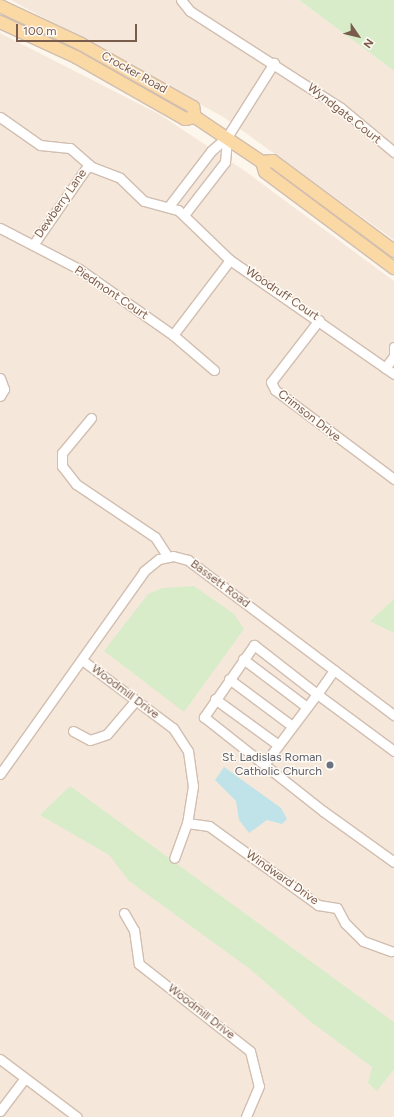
<!DOCTYPE html>
<html>
<head>
<meta charset="utf-8">
<style>
  body { margin:0 }
  #map { position:relative; width:394px; height:1117px; overflow:hidden; background:#fdf6ec; font-family:Figtree,sans-serif }
  div>[style] { position:absolute }
  [style*='--x'] { left:calc(var(--x)*1px); top:calc(var(--y)*1px); width:calc(var(--w)*1px); rotate:calc(var(--a)*1deg) }
  .residential>* { inset:0; background:#f5e8da }
  .green>* { inset:0; background:#d8ecc9 }
  .water>* { inset:0; background:#bfe3e8 }
  .roads { filter:drop-shadow(1px 0 #d1beb0) drop-shadow(-1px 0 #d1beb0) drop-shadow(0 1px #d1beb0) drop-shadow(0 -1px #d1beb0) }
  .minor>* { height:9px; margin:-4.5px; padding:0 4.5px; transform-origin:4.5px; border-radius:4.5px; background:#fff }
  .major>* { height:12px; margin:-6px; padding:0 6px; transform-origin:6px; border-radius:6px; background:#fbd9a5 }
  .dots>* { width:11px; height:11px; translate:-50% -50%; box-sizing:border-box; border:2px solid #fffaf3; border-radius:50% }
  span { translate:-50% -50%; white-space:nowrap; text-align:center; line-height:1.15; -webkit-text-stroke:3px #fffaf3; paint-order:stroke }
  .street-label { font-size:12px; color:#7a5c4d }
  .worship-label { font-size:12px; color:#5b616d }
  .right { translate:-100% -50%; text-align:right }
  .north { position:absolute; left:338px; top:16px; width:40px; height:40px; -webkit-text-stroke:3px #fffaf3; paint-order:stroke; rotate:125deg; font-size:11px; font-weight:700; line-height:16px; text-align:center; color:#7a5c4d }
  .north::after { content:''; display:block; margin:auto; width:14px; height:18px; background:#7a5c4d; clip-path:polygon(50% 0,100% 100%,50% 72%,0 100%) }
  .scale { position:absolute; left:16px; top:24px; width:121px; height:18px; box-sizing:border-box; border:2px solid #7a5c4d; border-top:0; padding-left:5px; font-size:12px; line-height:14px; white-space:nowrap; color:#7a5c4d; -webkit-text-stroke:3px #fffaf3; paint-order:stroke }
</style>
</head>
<body>
<div id="map">
  <div class="residential">
    <i style="clip-path:polygon(11px 0,299px 0,394px 71px,394px 240px,225px 118px)"></i>
    <i style="clip-path:polygon(0 33px,159px 114px,245px 171px,394px 281px,394px 1117px,0 1117px)"></i>
  </div>
  <div class="green">
    <i style="clip-path:polygon(299px 0,394px 0,394px 71px)"></i>
    <i style="clip-path:polygon(194px 586px,234px 614px,244px 629px,184px 712px,104px 651px,148px 594px,163px 588px)"></i>
    <i style="clip-path:polygon(394px 599px,394px 633px,370px 621px)"></i>
    <i style="clip-path:polygon(70px 786px,394px 1022px,394px 1069px,377px 1091px,368px 1083px,372px 1067px,311px 1022px,250px 969px,129px 881px,109px 855px,40px 815px)"></i>
  </div>
  <div class="water">
    <i style="clip-path:polygon(224px 767px,281px 808px,287px 819px,282px 824px,267px 820px,249px 833px,239px 820px,236px 801px,215px 780px)"></i>
  </div>
  <div class="roads">
    <div class="minor">
      <i style="--x:181;--y:0;--w:14;--a:51"></i>
      <i style="--x:190;--y:11;--w:179;--a:32.7"></i>
      <i style="--x:341;--y:108;--w:69;--a:39.7"></i>
      <i style="--x:0;--y:117;--w:49;--a:35"></i>
      <i style="--x:40;--y:145;--w:30;--a:6"></i>
      <i style="--x:70;--y:148;--w:29;--a:41"></i>
      <i style="--x:92;--y:167;--w:30;--a:21"></i>
      <i style="--x:120;--y:178;--w:33;--a:44"></i>
      <i style="--x:144;--y:201;--w:35;--a:15"></i>
      <i style="--x:178;--y:210;--w:72;--a:43.9"></i>
      <i style="--x:230;--y:260;--w:200;--a:34.8"></i>
      <i style="--x:169;--y:206;--w:69;--a:-52.6"></i>
      <i style="--x:211;--y:151;--w:21;--a:-41"></i>
      <i style="--x:227;--y:137;--w:88;--a:-57.6"></i>
      <i style="--x:184;--y:215;--w:67;--a:-52.3"></i>
      <i style="--x:225;--y:162;--w:25;--a:-85"></i>
      <i style="--x:0;--y:228;--w:89;--a:27.4"></i>
      <i style="--x:79;--y:269;--w:115;--a:35.1"></i>
      <i style="--x:173;--y:335;--w:54;--a:40.5"></i>
      <i style="--x:33;--y:245;--w:98;--a:-55.3"></i>
      <i style="--x:319;--y:320;--w:78;--a:127.7"></i>
      <i style="--x:271;--y:382;--w:9;--a:63"></i>
      <i style="--x:275;--y:390;--w:149;--a:36.8"></i>
      <i style="--x:173;--y:335;--w:94;--a:-52.8"></i>
      <i style="--x:385;--y:368;--w:15;--a:-53"></i>
      <i style="--x:394;--y:356;--w:9;--a:-90"></i>
      <i style="--x:0;--y:378;--w:12;--a:70"></i>
      <i style="--x:4;--y:389;--w:8;--a:120"></i>
      <i style="--x:91;--y:418;--w:45;--a:129.6"></i>
      <i style="--x:62;--y:453;--w:13;--a:90"></i>
      <i style="--x:62;--y:466;--w:23;--a:52"></i>
      <i style="--x:76;--y:484;--w:95;--a:33.9"></i>
      <i style="--x:155;--y:537;--w:24;--a:57"></i>
      <i style="--x:243;--y:659;--w:80;--a:36.9"></i>
      <i style="--x:82;--y:660;--w:114;--a:36.8"></i>
      <i style="--x:173;--y:728;--w:27;--a:57"></i>
      <i style="--x:188;--y:751;--w:35;--a:82"></i>
      <i style="--x:193;--y:786;--w:37;--a:99"></i>
      <i style="--x:187;--y:823;--w:37;--a:110"></i>
      <i style="--x:334;--y:670;--w:29;--a:125"></i>
      <i style="--x:317;--y:694;--w:80;--a:-142.1"></i>
      <i style="--x:254;--y:645;--w:88;--a:124.8"></i>
      <i style="--x:204;--y:717;--w:152;--a:38.3"></i>
      <i style="--x:323;--y:811;--w:87;--a:35.7"></i>
      <i style="--x:229;--y:679;--w:79;--a:36.7"></i>
      <i style="--x:215;--y:699;--w:77;--a:36"></i>
      <i style="--x:73;--y:731;--w:19;--a:28"></i>
      <i style="--x:90;--y:740;--w:18;--a:-19"></i>
      <i style="--x:107;--y:734;--w:45;--a:-49.5"></i>
      <i style="--x:265;--y:763;--w:86;--a:-53"></i>
      <i style="--x:317;--y:694;--w:96;--a:36.5"></i>
      <i style="--x:0;--y:774;--w:249;--a:-54.6"></i>
      <i style="--x:144;--y:571;--w:19;--a:-39"></i>
      <i style="--x:159;--y:559;--w:14;--a:-12"></i>
      <i style="--x:173;--y:556;--w:16;--a:15"></i>
      <i style="--x:188;--y:560;--w:258;--a:37"></i>
      <i style="--x:187;--y:823;--w:22;--a:8"></i>
      <i style="--x:209;--y:826;--w:135;--a:35.9"></i>
      <i style="--x:318;--y:905;--w:19;--a:9"></i>
      <i style="--x:337;--y:908;--w:17;--a:62"></i>
      <i style="--x:345;--y:923;--w:25;--a:45"></i>
      <i style="--x:363;--y:941;--w:30;--a:20"></i>
      <i style="--x:124;--y:913;--w:20;--a:60"></i>
      <i style="--x:134;--y:930;--w:34;--a:82"></i>
      <i style="--x:139;--y:964;--w:141;--a:38.1"></i>
      <i style="--x:250;--y:1051;--w:36;--a:76"></i>
      <i style="--x:259;--y:1086;--w:34;--a:113"></i>
      <i style="--x:0;--y:1059;--w:96;--a:37"></i>
      <i style="--x:0;--y:1111;--w:41;--a:-52.9"></i>
    </div>
    <div class="major">
      <i style="--x:0;--y:6;--w:89;--a:25.1"></i>
      <i style="--x:81;--y:44;--w:129;--a:29.4"></i>
      <i style="--x:193;--y:107;--w:10;--a:79"></i>
      <i style="--x:195;--y:117;--w:81;--a:33.9"></i>
      <i style="--x:262;--y:162;--w:10;--a:73"></i>
      <i style="--x:265;--y:172;--w:161;--a:36.7"></i>
      <i style="--x:0;--y:22;--w:84;--a:24.7"></i>
      <i style="--x:76;--y:57;--w:125;--a:29.6"></i>
      <i style="--x:185;--y:119;--w:10;--a:-11"></i>
      <i style="--x:262;--y:162;--w:11;--a:-5"></i>
      <i style="--x:273;--y:161;--w:151;--a:36.6"></i>
    </div>
  </div>
  <div class="dots">
    <i style="left:330px;top:765px;background:#6b7280"></i>
  </div>
  <div class="street-label">
    <span style="left:134px;top:73px;rotate:29deg">Crocker Road</span>
    <span style="left:344px;top:114px;rotate:38deg">Wyndgate Court</span>
    <span style="left:61px;top:204px;rotate:-55deg">Dewberry Lane</span>
    <span style="left:111px;top:293px;rotate:34deg">Piedmont Court</span>
    <span style="left:282px;top:294px;rotate:34deg">Woodruff Court</span>
    <span style="left:309px;top:416px;rotate:38deg">Crimson Drive</span>
    <span style="left:220px;top:584px;rotate:37deg">Bassett Road</span>
    <span style="left:125px;top:692px;rotate:37deg">Woodmill Drive</span>
    <span style="left:282px;top:878px;rotate:35deg">Windward Drive</span>
    <span style="left:201px;top:1012px;rotate:38deg">Woodmill Drive</span>
  </div>
  <div class="worship-label">
    <span class="right" style="left:322px;top:765px">St. Ladislas Roman<br>Catholic Church</span>
  </div>
  <div class="north">N</div>
  <div class="scale">100 m</div>
</div>
</body>
</html>
